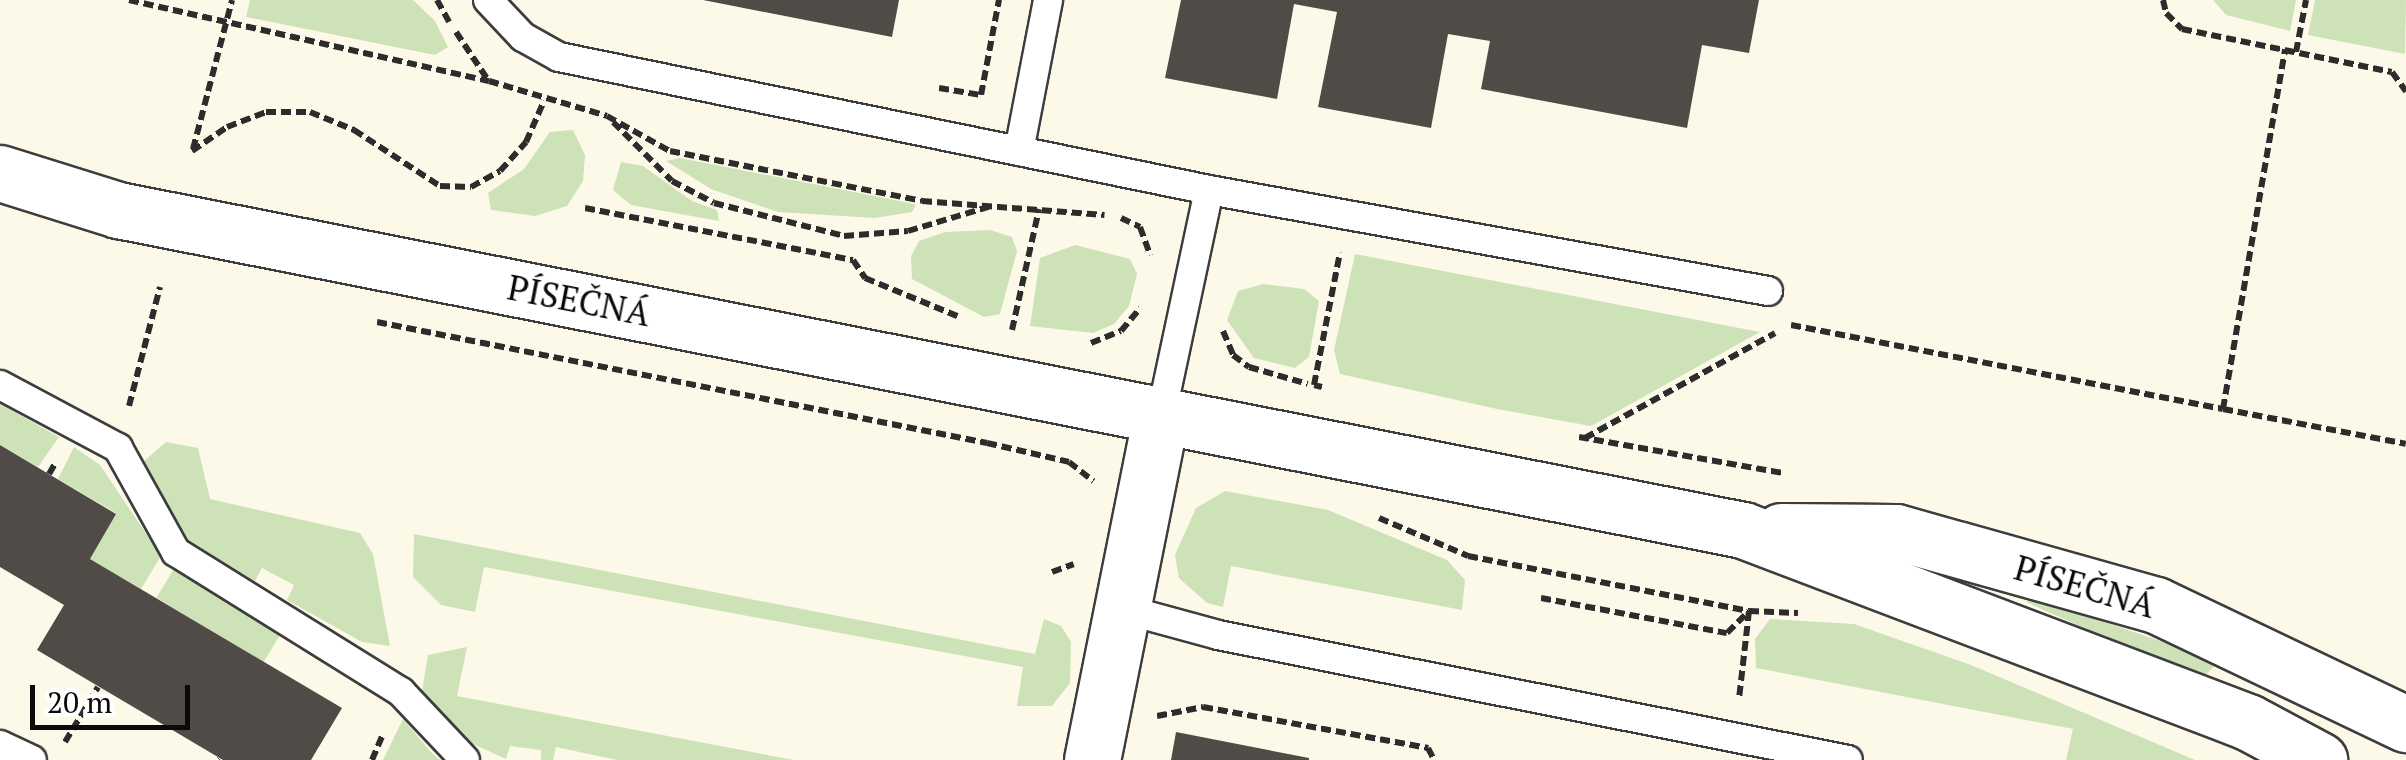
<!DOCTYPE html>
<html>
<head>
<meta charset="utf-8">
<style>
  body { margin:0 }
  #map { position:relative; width:2406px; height:760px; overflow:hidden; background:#fdf9e9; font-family:"PT Serif",serif }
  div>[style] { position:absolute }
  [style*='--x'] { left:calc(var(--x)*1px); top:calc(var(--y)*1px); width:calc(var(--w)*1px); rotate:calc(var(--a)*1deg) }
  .green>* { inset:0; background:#cde2b7; transform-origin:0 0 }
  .building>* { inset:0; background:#514b48 }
  .path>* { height:6px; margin-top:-3px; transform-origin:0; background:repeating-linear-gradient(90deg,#2c2c2c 0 10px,transparent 0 15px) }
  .roads { filter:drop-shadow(2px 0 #3d3d3d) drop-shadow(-2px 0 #3d3d3d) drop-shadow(0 2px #3d3d3d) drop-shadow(0 -2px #3d3d3d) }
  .service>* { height:28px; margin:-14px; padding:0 14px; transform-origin:14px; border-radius:14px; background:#fff }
  .minor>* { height:55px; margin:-27.5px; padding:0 27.5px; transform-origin:27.5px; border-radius:27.5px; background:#fff }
  .tertiary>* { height:55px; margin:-27.5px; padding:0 27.5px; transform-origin:27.5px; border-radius:27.5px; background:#fff }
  span { translate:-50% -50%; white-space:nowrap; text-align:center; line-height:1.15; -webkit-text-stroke:10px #fff; paint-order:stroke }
  .street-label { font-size:35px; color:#0a0a0a }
  .scale { position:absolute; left:30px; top:685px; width:160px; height:45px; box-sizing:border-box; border:5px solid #0a0a0a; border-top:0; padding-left:12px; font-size:30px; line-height:35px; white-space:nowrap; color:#0a0a0a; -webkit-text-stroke:8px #fff; paint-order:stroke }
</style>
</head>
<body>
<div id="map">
  <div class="green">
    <i style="clip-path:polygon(250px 0,413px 0,435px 21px,448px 47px,435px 55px,246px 17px)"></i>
    <i style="clip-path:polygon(2213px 0,2296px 0,2290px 31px,2226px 15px)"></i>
    <i style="clip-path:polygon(2315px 0,2406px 0,2405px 54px,2308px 35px)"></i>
    <i style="clip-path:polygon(573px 130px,585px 155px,583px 181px,567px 206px,535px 216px,491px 210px,488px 193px,524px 169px,550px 132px)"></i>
    <i style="clip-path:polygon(680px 158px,910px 203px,916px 205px,912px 212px,875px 218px,778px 212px,711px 189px,666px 161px)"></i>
    <i style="clip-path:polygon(621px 162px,643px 166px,692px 201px,717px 210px,719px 221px,631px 205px,613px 190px)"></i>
    <i style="clip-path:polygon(945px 232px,990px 230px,1012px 237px,1017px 251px,1000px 314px,984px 317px,912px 279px,911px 256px,919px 241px)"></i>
    <i style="clip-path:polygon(1075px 245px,1130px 259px,1137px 274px,1129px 306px,1114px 324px,1093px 333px,1030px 326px,1040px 258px)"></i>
    <i style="clip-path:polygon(1355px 254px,1760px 332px,1591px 426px,1497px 409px,1340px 374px,1334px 350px)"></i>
    <i style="clip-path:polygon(1263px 284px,1304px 289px,1319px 301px,1309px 357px,1295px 368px,1254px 358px,1227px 320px,1238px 291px)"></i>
    <i style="clip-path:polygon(0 404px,59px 437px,38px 467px,0 445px)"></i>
    <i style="clip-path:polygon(166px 442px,198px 448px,210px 499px,360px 533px,373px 554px,390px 646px,362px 642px,287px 600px,294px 585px,262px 568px,255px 581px,188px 540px,145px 475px,143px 462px)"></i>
    <i style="clip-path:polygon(74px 447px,100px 465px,161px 556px,141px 589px,90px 559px,116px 513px,58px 479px)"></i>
    <i style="clip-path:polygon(1225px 491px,1328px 510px,1447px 560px,1465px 580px,1462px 610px,1231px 566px,1223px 607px,1207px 603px,1179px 578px,1175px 555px,1196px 508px)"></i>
    <i style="clip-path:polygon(414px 534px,1035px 654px,1044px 619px,1061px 626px,1071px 642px,1070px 683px,1052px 706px,1017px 706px,1023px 667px,484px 567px,475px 612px,441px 605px,413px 577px)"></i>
    <i style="left:175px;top:567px;width:125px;height:36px;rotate:31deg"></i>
    <i style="clip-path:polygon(2037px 599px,2219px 661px,2203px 678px,2182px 672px,2026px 602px)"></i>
    <i style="clip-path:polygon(1770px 619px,1854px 624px,1971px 665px,2195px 760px,2066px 760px,2073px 729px,1756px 668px,1755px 639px)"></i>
    <i style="clip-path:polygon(467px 647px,457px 696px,794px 760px,617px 760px,556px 747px,553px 760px,541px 760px,541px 750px,510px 746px,506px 759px,449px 733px,422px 691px,428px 655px)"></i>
    <i style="clip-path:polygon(403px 719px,430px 751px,440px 760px,383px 760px)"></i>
  </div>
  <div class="building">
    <i style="clip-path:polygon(703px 0,899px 0,892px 37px)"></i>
    <i style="clip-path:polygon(1181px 0,1759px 0,1749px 53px,1702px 45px,1687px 128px,1481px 89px,1490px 41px,1448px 34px,1431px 128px,1318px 107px,1337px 12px,1294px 4px,1277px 99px,1165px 78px)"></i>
    <i style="clip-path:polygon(0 445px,116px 514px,90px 559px,342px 708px,311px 760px,223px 760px,37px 650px,64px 605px,0 567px)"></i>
    <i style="clip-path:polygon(1176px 732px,1309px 758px,1309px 760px,1171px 760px)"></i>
  </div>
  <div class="path">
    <i style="--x:129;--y:0;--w:369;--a:12.7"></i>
    <i style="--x:489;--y:81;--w:123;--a:16.5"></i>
    <i style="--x:607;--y:116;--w:72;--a:29.1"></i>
    <i style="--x:670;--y:151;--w:257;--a:11.2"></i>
    <i style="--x:922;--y:201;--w:183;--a:4.4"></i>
    <i style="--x:437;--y:0;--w:25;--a:61"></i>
    <i style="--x:2163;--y:0;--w:13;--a:77"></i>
    <i style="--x:2166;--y:13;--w:23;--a:45"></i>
    <i style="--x:2182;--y:29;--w:214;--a:11.6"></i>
    <i style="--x:2392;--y:72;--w:24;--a:54"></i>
    <i style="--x:456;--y:32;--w:58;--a:56.3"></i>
    <i style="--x:2296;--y:52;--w:53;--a:-79.1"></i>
    <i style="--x:939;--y:88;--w:43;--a:9.5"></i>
    <i style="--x:981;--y:95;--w:97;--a:-79.3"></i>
    <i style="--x:613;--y:122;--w:83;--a:45"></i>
    <i style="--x:672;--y:181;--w:47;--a:27.6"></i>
    <i style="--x:714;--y:203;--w:134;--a:14.2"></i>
    <i style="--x:844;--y:236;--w:64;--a:-4.5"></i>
    <i style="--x:908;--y:231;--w:84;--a:-16.7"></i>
    <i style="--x:193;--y:149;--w:154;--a:-75.3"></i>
    <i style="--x:192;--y:151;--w:42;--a:-34.4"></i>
    <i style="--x:227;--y:127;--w:42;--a:-21"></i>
    <i style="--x:266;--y:112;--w:44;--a:0"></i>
    <i style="--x:310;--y:112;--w:48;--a:22.2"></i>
    <i style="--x:354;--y:130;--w:103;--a:33.1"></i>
    <i style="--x:440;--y:186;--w:31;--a:2"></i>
    <i style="--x:471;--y:187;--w:33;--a:-29"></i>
    <i style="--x:500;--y:171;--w:39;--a:-48"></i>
    <i style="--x:526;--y:142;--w:45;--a:-66.3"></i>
    <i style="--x:585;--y:208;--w:273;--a:11"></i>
    <i style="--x:853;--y:260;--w:22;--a:56"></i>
    <i style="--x:865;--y:278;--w:100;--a:22.4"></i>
    <i style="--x:1121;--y:218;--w:21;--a:25"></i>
    <i style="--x:1140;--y:227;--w:30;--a:70"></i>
    <i style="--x:377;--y:322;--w:622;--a:11.22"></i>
    <i style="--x:987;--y:443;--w:84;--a:13"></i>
    <i style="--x:1069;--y:462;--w:31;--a:38"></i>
    <i style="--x:1791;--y:325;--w:440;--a:11"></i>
    <i style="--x:2223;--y:409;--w:365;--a:-80.2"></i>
    <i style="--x:1012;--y:330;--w:124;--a:-77.4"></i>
    <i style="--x:1223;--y:331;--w:26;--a:67"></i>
    <i style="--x:1233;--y:355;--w:20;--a:37"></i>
    <i style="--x:1249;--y:367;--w:61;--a:16.1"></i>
    <i style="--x:1091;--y:343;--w:32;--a:-22"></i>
    <i style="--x:1121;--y:331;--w:30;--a:-50"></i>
    <i style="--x:1322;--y:387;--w:8;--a:-166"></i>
    <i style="--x:1314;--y:385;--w:135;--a:-78.9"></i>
    <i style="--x:129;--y:406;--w:123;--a:-75.4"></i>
    <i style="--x:2223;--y:409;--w:186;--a:10.8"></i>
    <i style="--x:1579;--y:437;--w:208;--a:10"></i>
    <i style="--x:1585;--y:438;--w:217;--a:-28.9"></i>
    <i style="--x:49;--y:474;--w:14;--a:-60"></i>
    <i style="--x:1379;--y:518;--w:97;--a:23.1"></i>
    <i style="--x:1468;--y:556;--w:286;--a:11.1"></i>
    <i style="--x:1749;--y:611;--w:89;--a:96.5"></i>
    <i style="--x:1052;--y:572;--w:23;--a:-20"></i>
    <i style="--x:1541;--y:598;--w:189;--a:10.7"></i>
    <i style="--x:1727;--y:633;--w:31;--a:-45"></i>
    <i style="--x:1749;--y:611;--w:49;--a:2.3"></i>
    <i style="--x:1157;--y:716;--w:47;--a:-11.1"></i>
    <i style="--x:1203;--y:707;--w:229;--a:10.3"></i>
    <i style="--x:1428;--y:748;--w:13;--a:63"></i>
    <i style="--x:65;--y:742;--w:64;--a:-59"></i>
    <i style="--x:219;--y:760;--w:1;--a:-45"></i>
    <i style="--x:372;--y:760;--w:28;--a:-67"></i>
  </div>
  <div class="roads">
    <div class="service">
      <i style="--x:488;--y:0;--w:51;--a:46.6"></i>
      <i style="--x:523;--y:37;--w:41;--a:29.1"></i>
      <i style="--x:559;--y:57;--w:663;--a:11.56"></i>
      <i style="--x:1209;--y:190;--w:231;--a:102"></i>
      <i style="--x:1019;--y:151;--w:154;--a:-79.1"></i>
      <i style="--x:1209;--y:190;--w:568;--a:10.24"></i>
      <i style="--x:0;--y:385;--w:134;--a:28.1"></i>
      <i style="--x:118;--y:448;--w:119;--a:60.9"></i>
      <i style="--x:176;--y:552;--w:265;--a:31.9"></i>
      <i style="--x:401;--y:692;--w:93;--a:46.7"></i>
      <i style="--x:1123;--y:609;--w:98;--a:15.3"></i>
      <i style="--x:1218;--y:635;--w:642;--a:11.22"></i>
      <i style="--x:0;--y:745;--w:35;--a:25"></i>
    </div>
    <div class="minor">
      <i style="--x:1092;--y:760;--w:351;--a:-78.7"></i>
    </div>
    <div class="tertiary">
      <i style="--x:0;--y:173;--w:124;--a:17.4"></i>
      <i style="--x:118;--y:210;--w:1656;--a:11.14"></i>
      <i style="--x:1743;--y:530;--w:540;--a:20.82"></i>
      <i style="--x:2248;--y:722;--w:81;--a:28.2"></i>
      <i style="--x:1781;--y:531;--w:115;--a:0.5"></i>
      <i style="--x:1896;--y:532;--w:270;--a:15.7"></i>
      <i style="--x:2156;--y:605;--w:277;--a:25.5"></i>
    </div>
  </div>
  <div class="street-label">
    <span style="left:579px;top:300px;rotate:11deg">PÍSEČNÁ</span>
    <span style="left:2085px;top:586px;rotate:16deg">PÍSEČNÁ</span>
  </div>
  <div class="scale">20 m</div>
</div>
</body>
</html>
